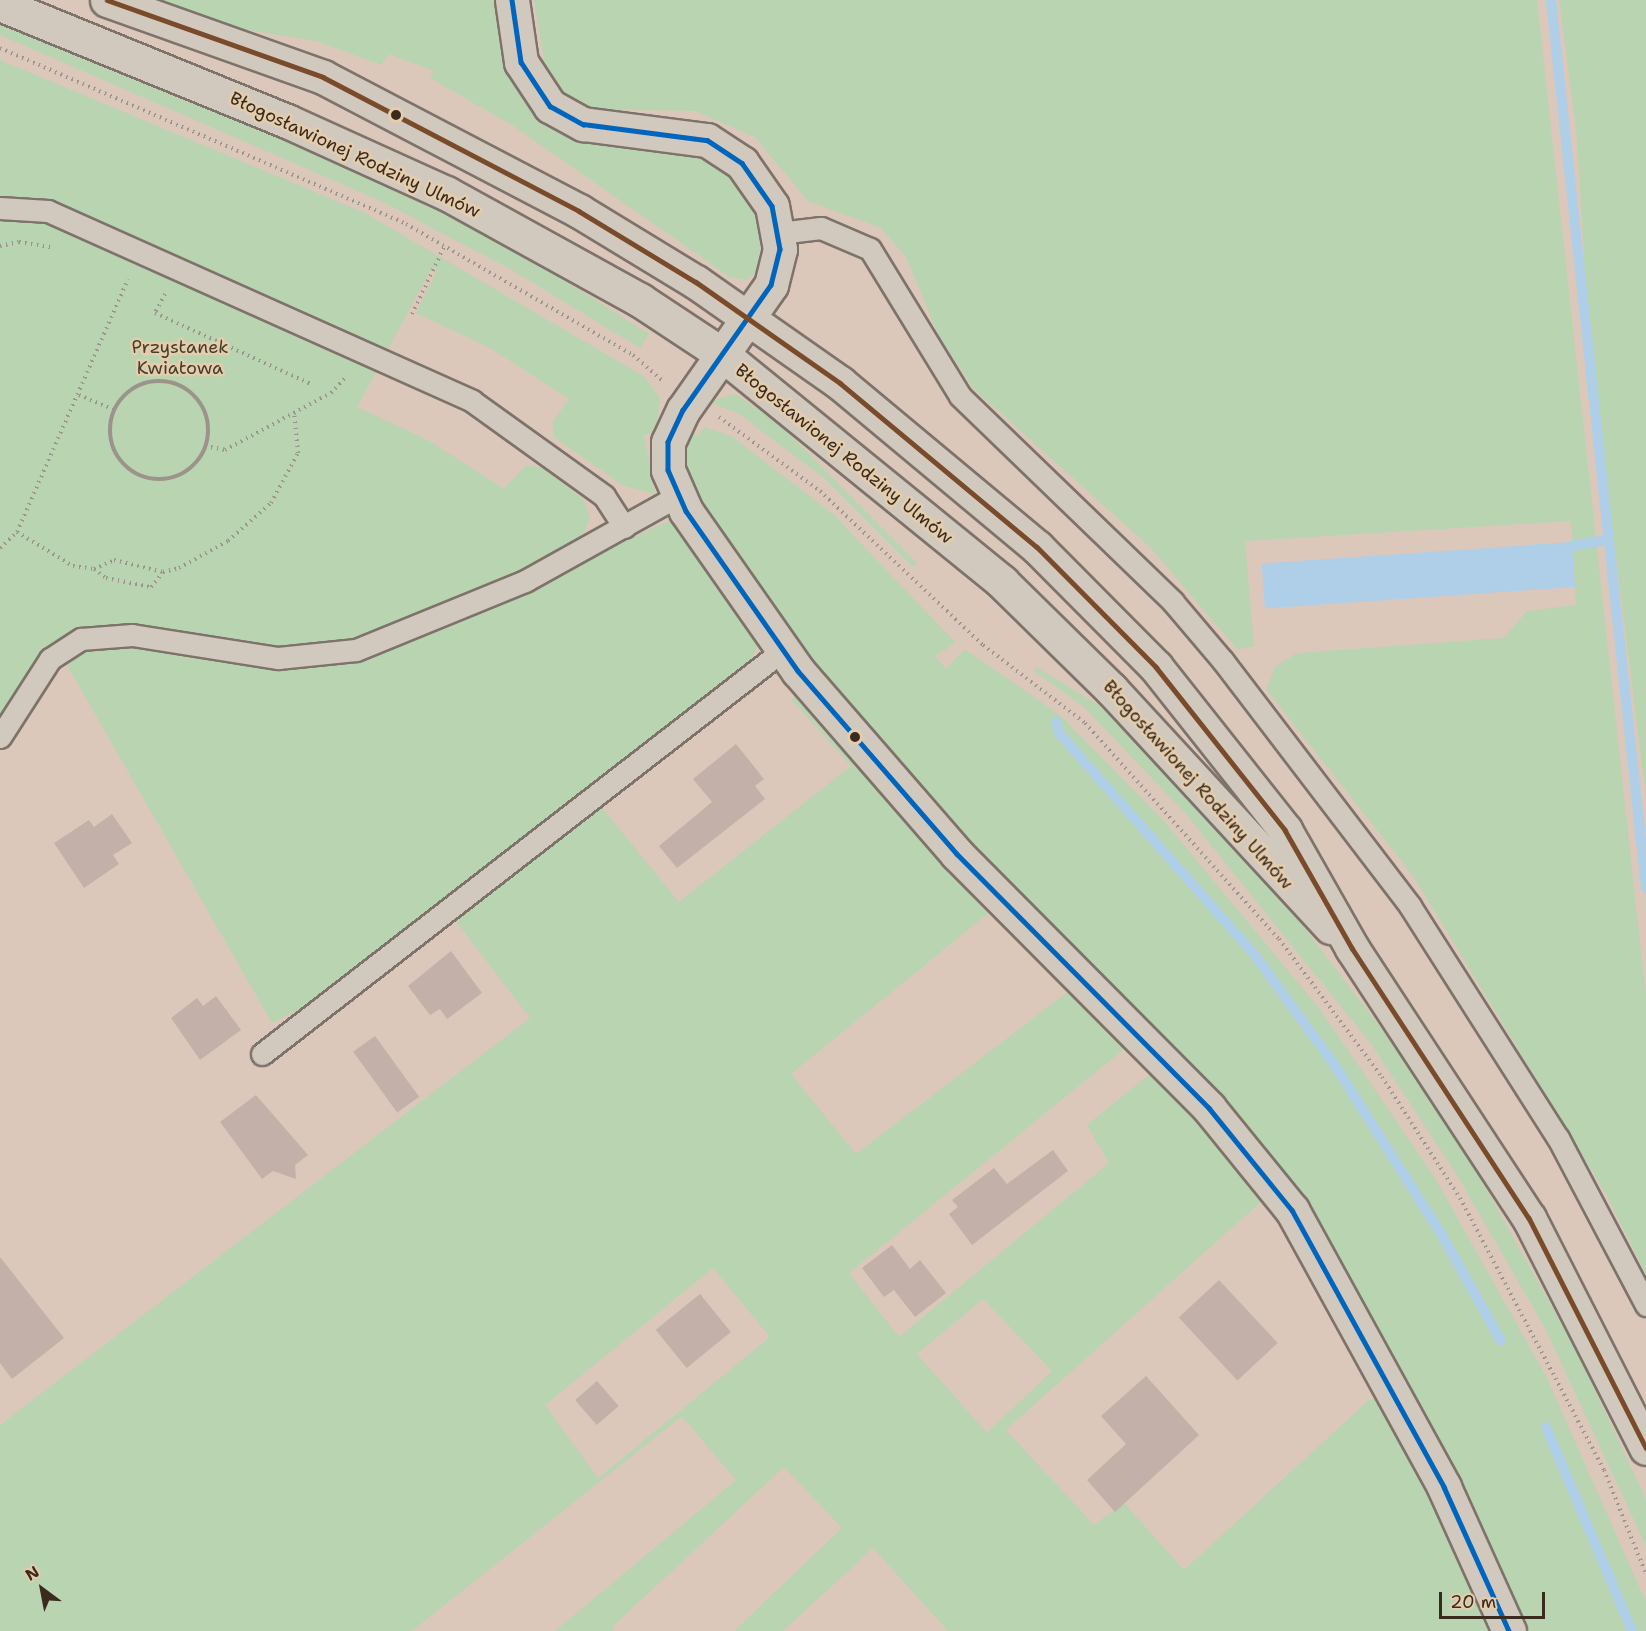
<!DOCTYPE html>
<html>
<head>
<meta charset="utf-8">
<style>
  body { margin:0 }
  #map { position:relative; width:1646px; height:1631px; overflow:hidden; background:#dbc8bb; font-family:"Shantell Sans",sans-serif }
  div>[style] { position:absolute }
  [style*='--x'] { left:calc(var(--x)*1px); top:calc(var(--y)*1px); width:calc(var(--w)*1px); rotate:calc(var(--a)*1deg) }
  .green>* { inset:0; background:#b8d4b1 }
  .water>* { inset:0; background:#aecfe7; transform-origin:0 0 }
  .stream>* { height:10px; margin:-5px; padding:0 5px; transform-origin:5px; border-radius:5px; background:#aecfe7 }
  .building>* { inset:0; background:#c3b0a8; transform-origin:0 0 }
  .path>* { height:4px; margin-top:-2px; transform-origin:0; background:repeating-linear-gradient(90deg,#9c938b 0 1.5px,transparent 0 6px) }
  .path>.ring { margin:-2px; padding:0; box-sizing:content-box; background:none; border:4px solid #9c938b; border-radius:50% }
  .roads { filter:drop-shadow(2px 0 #7e726a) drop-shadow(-2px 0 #7e726a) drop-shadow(0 2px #7e726a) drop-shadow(0 -2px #7e726a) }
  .lane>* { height:21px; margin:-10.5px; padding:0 10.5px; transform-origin:10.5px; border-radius:10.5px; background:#d2c9be }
  .street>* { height:33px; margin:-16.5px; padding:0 16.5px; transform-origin:16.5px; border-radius:16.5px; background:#d2c9be }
  .secondary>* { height:33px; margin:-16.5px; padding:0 16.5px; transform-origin:16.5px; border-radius:16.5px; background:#d2c9be }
  .bus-1>* { height:4.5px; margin:-2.25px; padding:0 2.25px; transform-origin:2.25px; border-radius:2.25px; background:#0065bd }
  .bus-2>* { height:4.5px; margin:-2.25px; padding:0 2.25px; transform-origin:2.25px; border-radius:2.25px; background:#7a4b2a }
  .dots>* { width:16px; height:16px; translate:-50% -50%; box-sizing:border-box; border:3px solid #e3cdac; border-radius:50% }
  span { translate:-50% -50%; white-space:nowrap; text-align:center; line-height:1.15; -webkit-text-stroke:5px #e3cdac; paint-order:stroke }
  .street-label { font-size:18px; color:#3b2a1e }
  .park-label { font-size:18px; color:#453c2c }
  .north { position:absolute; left:12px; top:1559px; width:60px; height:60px; -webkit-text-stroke:4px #e3cdac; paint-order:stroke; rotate:328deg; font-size:16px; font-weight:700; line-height:24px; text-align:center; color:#3b2a1e }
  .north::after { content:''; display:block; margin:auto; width:21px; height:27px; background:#3b2a1e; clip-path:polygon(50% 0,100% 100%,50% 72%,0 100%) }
  .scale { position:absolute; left:1439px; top:1592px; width:106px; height:27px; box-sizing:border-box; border:3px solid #3b2a1e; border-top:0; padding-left:8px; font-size:18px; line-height:21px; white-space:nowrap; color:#3b2a1e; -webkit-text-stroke:4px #e3cdac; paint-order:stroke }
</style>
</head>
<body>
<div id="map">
  <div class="green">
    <i style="clip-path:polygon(162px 0,498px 0,503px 60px,528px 100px,688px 148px,728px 169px,758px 208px,766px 242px,760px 269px,746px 280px,730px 277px,512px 125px,430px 78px,434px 71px,389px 54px,381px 65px,317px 41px,237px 28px)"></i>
    <i style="clip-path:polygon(534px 0,1537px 0,1646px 997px,1646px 1274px,1606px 1194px,1414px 877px,1266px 689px,1276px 666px,1297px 653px,1504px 638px,1527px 611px,1576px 605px,1571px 521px,1245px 541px,1254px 646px,1238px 650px,1150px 547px,973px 388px,938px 334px,906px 257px,881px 228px,808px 201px,755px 137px,695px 111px,593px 109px,563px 93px,545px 65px)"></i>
    <i style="clip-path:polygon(1559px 0,1646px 0,1646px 796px,1589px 341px,1577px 136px)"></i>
    <i style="clip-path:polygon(0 17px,384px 182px,548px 270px,649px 334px,640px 348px,512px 270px,381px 201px,0 35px)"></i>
    <i style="clip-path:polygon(0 60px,365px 213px,645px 377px,660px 398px,656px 431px,644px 435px,655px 494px,624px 486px,554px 437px,553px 421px,569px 399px,488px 347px,416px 313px,437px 270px,432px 267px,357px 407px,428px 440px,504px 489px,526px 465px,543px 468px,584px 500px,590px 517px,582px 538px,566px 553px,363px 640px,295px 650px,88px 630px,0 727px)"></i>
    <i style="clip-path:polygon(735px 394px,776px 421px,917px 563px,913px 567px,824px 478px,738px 413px,708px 402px)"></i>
    <i style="clip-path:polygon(705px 427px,731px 436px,832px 513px,956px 643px,935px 656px,946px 669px,965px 649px,1061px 716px,1164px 821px,1320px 1009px,1435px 1178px,1546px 1376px,1646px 1602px,1646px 1631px,1518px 1631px,1324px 1244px,821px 681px,683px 478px,682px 449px,690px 431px,697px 436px)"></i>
    <i style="clip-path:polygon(668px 521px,675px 522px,759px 641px,749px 667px,320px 999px,272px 1023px,63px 658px,108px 642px,303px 665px,556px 574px)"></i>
    <i style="clip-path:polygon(1036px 667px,1117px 716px,1270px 883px,1390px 1040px,1474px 1167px,1577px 1352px,1646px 1499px,1646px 1546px,1545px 1328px,1454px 1170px,1369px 1041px,1185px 813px,1084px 707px,1034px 671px)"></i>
    <i style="clip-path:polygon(evenodd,804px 689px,996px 907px,791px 1074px,856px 1154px,1074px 987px,1129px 1045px,849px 1273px,899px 1337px,1109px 1163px,1087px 1125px,1156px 1069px,1264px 1199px,1006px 1430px,1094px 1525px,1124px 1503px,1184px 1570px,1369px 1400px,1381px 1396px,1500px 1631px,948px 1631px,873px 1548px,783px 1631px,734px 1631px,842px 1528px,784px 1467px,612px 1627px,615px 1631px,555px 1631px,736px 1480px,682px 1416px,412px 1631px,0 1631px,0 1425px,530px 1018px,455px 920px,295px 1044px,298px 1037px,599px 804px,679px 902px,851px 766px,791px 699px,804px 689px,713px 1268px,770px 1337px,598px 1478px,545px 1405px,713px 1268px,804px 689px,983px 1299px,1052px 1371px,987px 1433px,917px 1354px,983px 1299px)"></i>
  </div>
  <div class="water">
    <i style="left:1572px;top:542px;width:45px;height:311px;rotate:86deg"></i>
  </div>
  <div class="stream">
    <i style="--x:1551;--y:0;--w:893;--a:83.89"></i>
    <i style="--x:1572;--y:546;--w:34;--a:-10"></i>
    <i style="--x:1056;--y:722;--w:13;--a:72"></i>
    <i style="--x:1060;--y:734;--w:293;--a:48.6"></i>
    <i style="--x:1254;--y:954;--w:140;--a:54"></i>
    <i style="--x:1336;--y:1067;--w:199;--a:57.8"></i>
    <i style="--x:1442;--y:1235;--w:121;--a:60.9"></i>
    <i style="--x:1546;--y:1427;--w:221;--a:67.1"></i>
  </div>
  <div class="building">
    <i style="clip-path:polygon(736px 744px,764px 779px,755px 786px,765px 799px,677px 868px,659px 846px,712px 802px,693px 779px)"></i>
    <i style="clip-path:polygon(112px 814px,132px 843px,113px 855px,119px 864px,84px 888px,54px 843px,89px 820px,94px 827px)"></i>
    <i style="clip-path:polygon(451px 951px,482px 993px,447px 1019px,440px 1009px,430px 1015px,408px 986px)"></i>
    <i style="clip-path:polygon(216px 996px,241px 1030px,200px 1060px,171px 1018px,197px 998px,203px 1006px)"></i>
    <i style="left:375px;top:1036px;width:75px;height:27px;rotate:54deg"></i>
    <i style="clip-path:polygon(256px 1095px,308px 1155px,295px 1165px,296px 1179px,273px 1171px,262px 1179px,220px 1122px)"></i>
    <i style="clip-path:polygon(1053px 1150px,1068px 1171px,972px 1245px,949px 1214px,958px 1207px,952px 1200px,994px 1168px,1007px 1184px)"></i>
    <i style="clip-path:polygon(892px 1245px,910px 1269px,920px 1260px,946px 1293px,915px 1317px,894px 1290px,884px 1297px,862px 1268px)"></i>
    <i style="clip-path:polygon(0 1257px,64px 1338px,12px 1379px,0 1363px)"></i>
    <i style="left:1219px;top:1280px;width:86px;height:55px;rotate:47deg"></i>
    <i style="left:700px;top:1294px;width:49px;height:57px;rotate:51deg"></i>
    <i style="clip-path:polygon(1146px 1376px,1199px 1435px,1115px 1512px,1087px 1480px,1126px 1444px,1101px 1416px)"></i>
    <i style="left:597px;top:1381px;width:33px;height:29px;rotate:49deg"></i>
  </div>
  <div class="path">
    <i style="--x:0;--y:48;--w:443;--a:23.4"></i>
    <i style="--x:406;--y:224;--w:262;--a:30"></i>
    <i style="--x:633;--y:355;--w:38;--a:41"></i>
    <i style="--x:0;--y:246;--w:19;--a:-12"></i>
    <i style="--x:19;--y:242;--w:33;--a:9"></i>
    <i style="--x:165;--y:294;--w:21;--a:118"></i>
    <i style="--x:155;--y:313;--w:174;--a:24.5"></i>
    <i style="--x:412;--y:314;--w:76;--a:-64.4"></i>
    <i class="ring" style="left:110px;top:381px;width:94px;height:94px"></i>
    <i style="--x:79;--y:395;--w:38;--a:23"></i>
    <i style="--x:719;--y:417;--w:125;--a:36.2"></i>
    <i style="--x:820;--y:491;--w:224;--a:43.4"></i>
    <i style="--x:983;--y:645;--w:128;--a:37.4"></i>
    <i style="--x:1085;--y:723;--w:290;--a:48.1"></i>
    <i style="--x:1279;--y:939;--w:172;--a:53.3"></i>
    <i style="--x:1382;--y:1077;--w:144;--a:57.2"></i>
    <i style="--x:1460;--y:1198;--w:308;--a:62.1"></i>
    <i style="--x:1604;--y:1470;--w:112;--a:68"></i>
    <i style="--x:205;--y:446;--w:20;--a:11"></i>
    <i style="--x:225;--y:450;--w:120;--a:-28.3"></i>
    <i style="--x:331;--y:393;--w:23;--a:-47"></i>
    <i style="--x:17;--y:532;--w:66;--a:31.3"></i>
    <i style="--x:73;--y:566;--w:21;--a:8"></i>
    <i style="--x:94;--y:569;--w:22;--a:-24"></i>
    <i style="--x:114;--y:560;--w:50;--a:13.8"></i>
    <i style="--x:163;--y:572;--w:16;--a:-14"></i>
    <i style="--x:179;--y:568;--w:56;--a:-28.9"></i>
    <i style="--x:228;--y:541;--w:57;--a:-41.5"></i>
    <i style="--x:271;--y:503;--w:57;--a:-61.6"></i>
    <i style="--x:298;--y:453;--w:40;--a:-95.7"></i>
    <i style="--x:0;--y:548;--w:23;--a:-43"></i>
    <i style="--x:17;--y:532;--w:276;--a:-66.3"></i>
    <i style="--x:94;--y:569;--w:15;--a:37"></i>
    <i style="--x:106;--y:578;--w:46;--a:11.3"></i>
    <i style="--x:151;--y:587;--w:19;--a:-51"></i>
  </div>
  <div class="roads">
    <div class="lane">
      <i style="--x:0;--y:208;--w:48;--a:3.6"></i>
      <i style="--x:48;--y:211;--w:465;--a:24.1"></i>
      <i style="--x:472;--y:401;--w:163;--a:35.7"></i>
      <i style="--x:604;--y:496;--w:37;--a:57"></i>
      <i style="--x:779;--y:233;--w:42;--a:-6.8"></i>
      <i style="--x:821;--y:228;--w:53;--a:23.2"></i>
      <i style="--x:870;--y:249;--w:172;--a:58.5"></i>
      <i style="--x:960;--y:396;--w:296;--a:44"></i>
      <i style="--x:1173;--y:602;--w:77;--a:49.7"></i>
      <i style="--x:1223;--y:661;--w:308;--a:52.6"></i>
      <i style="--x:1410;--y:906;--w:275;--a:57.5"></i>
      <i style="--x:1558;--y:1138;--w:189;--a:62.2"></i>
      <i style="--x:0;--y:737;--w:93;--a:-57.3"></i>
      <i style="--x:50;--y:659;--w:37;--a:-33"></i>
      <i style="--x:81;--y:639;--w:51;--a:-4.5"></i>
      <i style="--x:132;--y:635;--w:148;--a:9"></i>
      <i style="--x:278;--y:658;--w:78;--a:-5.9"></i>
      <i style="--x:356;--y:650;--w:183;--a:-22.2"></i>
      <i style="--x:525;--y:581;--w:175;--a:-29.1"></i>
      <i style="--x:262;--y:1054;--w:658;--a:-37.78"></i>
    </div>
    <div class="street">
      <i style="--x:512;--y:0;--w:63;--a:81.7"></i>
      <i style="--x:521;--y:62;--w:53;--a:56.6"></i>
      <i style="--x:550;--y:106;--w:38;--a:29"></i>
      <i style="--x:583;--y:124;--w:125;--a:7.4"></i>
      <i style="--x:707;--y:140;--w:42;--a:33.3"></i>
      <i style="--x:742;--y:163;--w:52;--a:55.1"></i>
      <i style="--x:772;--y:206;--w:44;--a:79.5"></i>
      <i style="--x:780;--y:249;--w:37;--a:104"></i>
      <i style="--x:771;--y:285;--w:153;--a:125.1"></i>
      <i style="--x:683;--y:410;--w:35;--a:115"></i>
      <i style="--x:668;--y:442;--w:28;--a:90"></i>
      <i style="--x:668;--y:470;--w:45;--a:66.3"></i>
      <i style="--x:686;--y:511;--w:195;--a:55"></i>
      <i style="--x:798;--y:671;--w:242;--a:49"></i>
      <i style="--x:957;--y:854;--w:358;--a:45.2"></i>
      <i style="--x:1209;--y:1108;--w:132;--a:50.9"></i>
      <i style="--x:1292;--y:1210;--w:316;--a:61.2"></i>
      <i style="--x:1444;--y:1487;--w:158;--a:65.7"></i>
    </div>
    <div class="secondary">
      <i style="--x:107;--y:0;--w:229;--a:19.6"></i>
      <i style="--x:323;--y:77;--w:289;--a:27.6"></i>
      <i style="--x:579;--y:211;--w:137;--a:31.3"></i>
      <i style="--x:696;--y:282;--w:176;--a:35"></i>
      <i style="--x:840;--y:383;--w:256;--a:39.8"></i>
      <i style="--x:1037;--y:547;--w:169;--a:45.2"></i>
      <i style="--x:1156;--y:667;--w:208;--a:51.6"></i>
      <i style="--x:1285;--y:830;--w:136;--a:60.4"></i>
      <i style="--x:1352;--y:948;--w:323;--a:56.8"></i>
      <i style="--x:1529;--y:1218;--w:258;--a:63"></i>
      <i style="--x:0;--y:4;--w:310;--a:22.2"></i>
      <i style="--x:287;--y:121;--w:175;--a:24.4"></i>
      <i style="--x:446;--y:193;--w:222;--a:28.9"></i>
      <i style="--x:640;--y:300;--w:100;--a:33.5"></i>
      <i style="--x:723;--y:355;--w:360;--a:39.1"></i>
      <i style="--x:1002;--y:582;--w:153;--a:44.5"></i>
      <i style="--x:1111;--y:689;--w:324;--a:47.3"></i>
    </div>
  </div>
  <div class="bus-1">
    <i style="--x:512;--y:0;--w:63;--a:81.7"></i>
    <i style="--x:521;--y:62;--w:53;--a:56.6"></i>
    <i style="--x:550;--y:106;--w:38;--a:29"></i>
    <i style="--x:583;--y:124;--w:125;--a:7.4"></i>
    <i style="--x:707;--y:140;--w:42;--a:33.3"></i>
    <i style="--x:742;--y:163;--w:52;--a:55.1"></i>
    <i style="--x:772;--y:206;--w:44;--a:79.5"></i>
    <i style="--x:780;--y:249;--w:37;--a:104"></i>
    <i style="--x:771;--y:285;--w:153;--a:125.1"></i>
    <i style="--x:683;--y:410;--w:35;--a:115"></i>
    <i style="--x:668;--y:442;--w:28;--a:90"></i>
    <i style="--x:668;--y:470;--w:45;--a:66.3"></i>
    <i style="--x:686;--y:511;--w:195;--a:55"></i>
    <i style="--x:798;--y:671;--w:242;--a:49"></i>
    <i style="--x:957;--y:854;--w:358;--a:45.2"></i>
    <i style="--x:1209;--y:1108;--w:132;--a:50.9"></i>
    <i style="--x:1292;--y:1210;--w:316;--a:61.2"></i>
    <i style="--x:1444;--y:1487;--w:158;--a:65.7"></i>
  </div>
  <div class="bus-2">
    <i style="--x:107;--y:0;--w:229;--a:19.6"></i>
    <i style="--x:323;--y:77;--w:289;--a:27.6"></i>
    <i style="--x:579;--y:211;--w:137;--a:31.3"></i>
    <i style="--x:696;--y:282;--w:176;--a:35"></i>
    <i style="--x:840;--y:383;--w:256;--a:39.8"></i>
    <i style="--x:1037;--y:547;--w:169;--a:45.2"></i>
    <i style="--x:1156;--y:667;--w:208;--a:51.6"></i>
    <i style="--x:1285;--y:830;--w:136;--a:60.4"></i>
    <i style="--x:1352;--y:948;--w:323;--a:56.8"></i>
    <i style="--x:1529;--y:1218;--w:258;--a:63"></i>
  </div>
  <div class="dots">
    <i style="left:396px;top:115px;background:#3b2a1e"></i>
    <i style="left:855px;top:737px;background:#3b2a1e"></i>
  </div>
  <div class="street-label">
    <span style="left:355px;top:155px;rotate:25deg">Błogosławionej Rodziny Ulmów</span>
    <span style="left:844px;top:454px;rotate:39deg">Błogosławionej Rodziny Ulmów</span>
    <span style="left:1198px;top:785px;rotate:48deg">Błogosławionej Rodziny Ulmów</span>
  </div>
  <div class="park-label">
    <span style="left:180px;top:358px">Przystanek<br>Kwiatowa</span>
  </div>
  <div class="north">N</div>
  <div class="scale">20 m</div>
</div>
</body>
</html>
